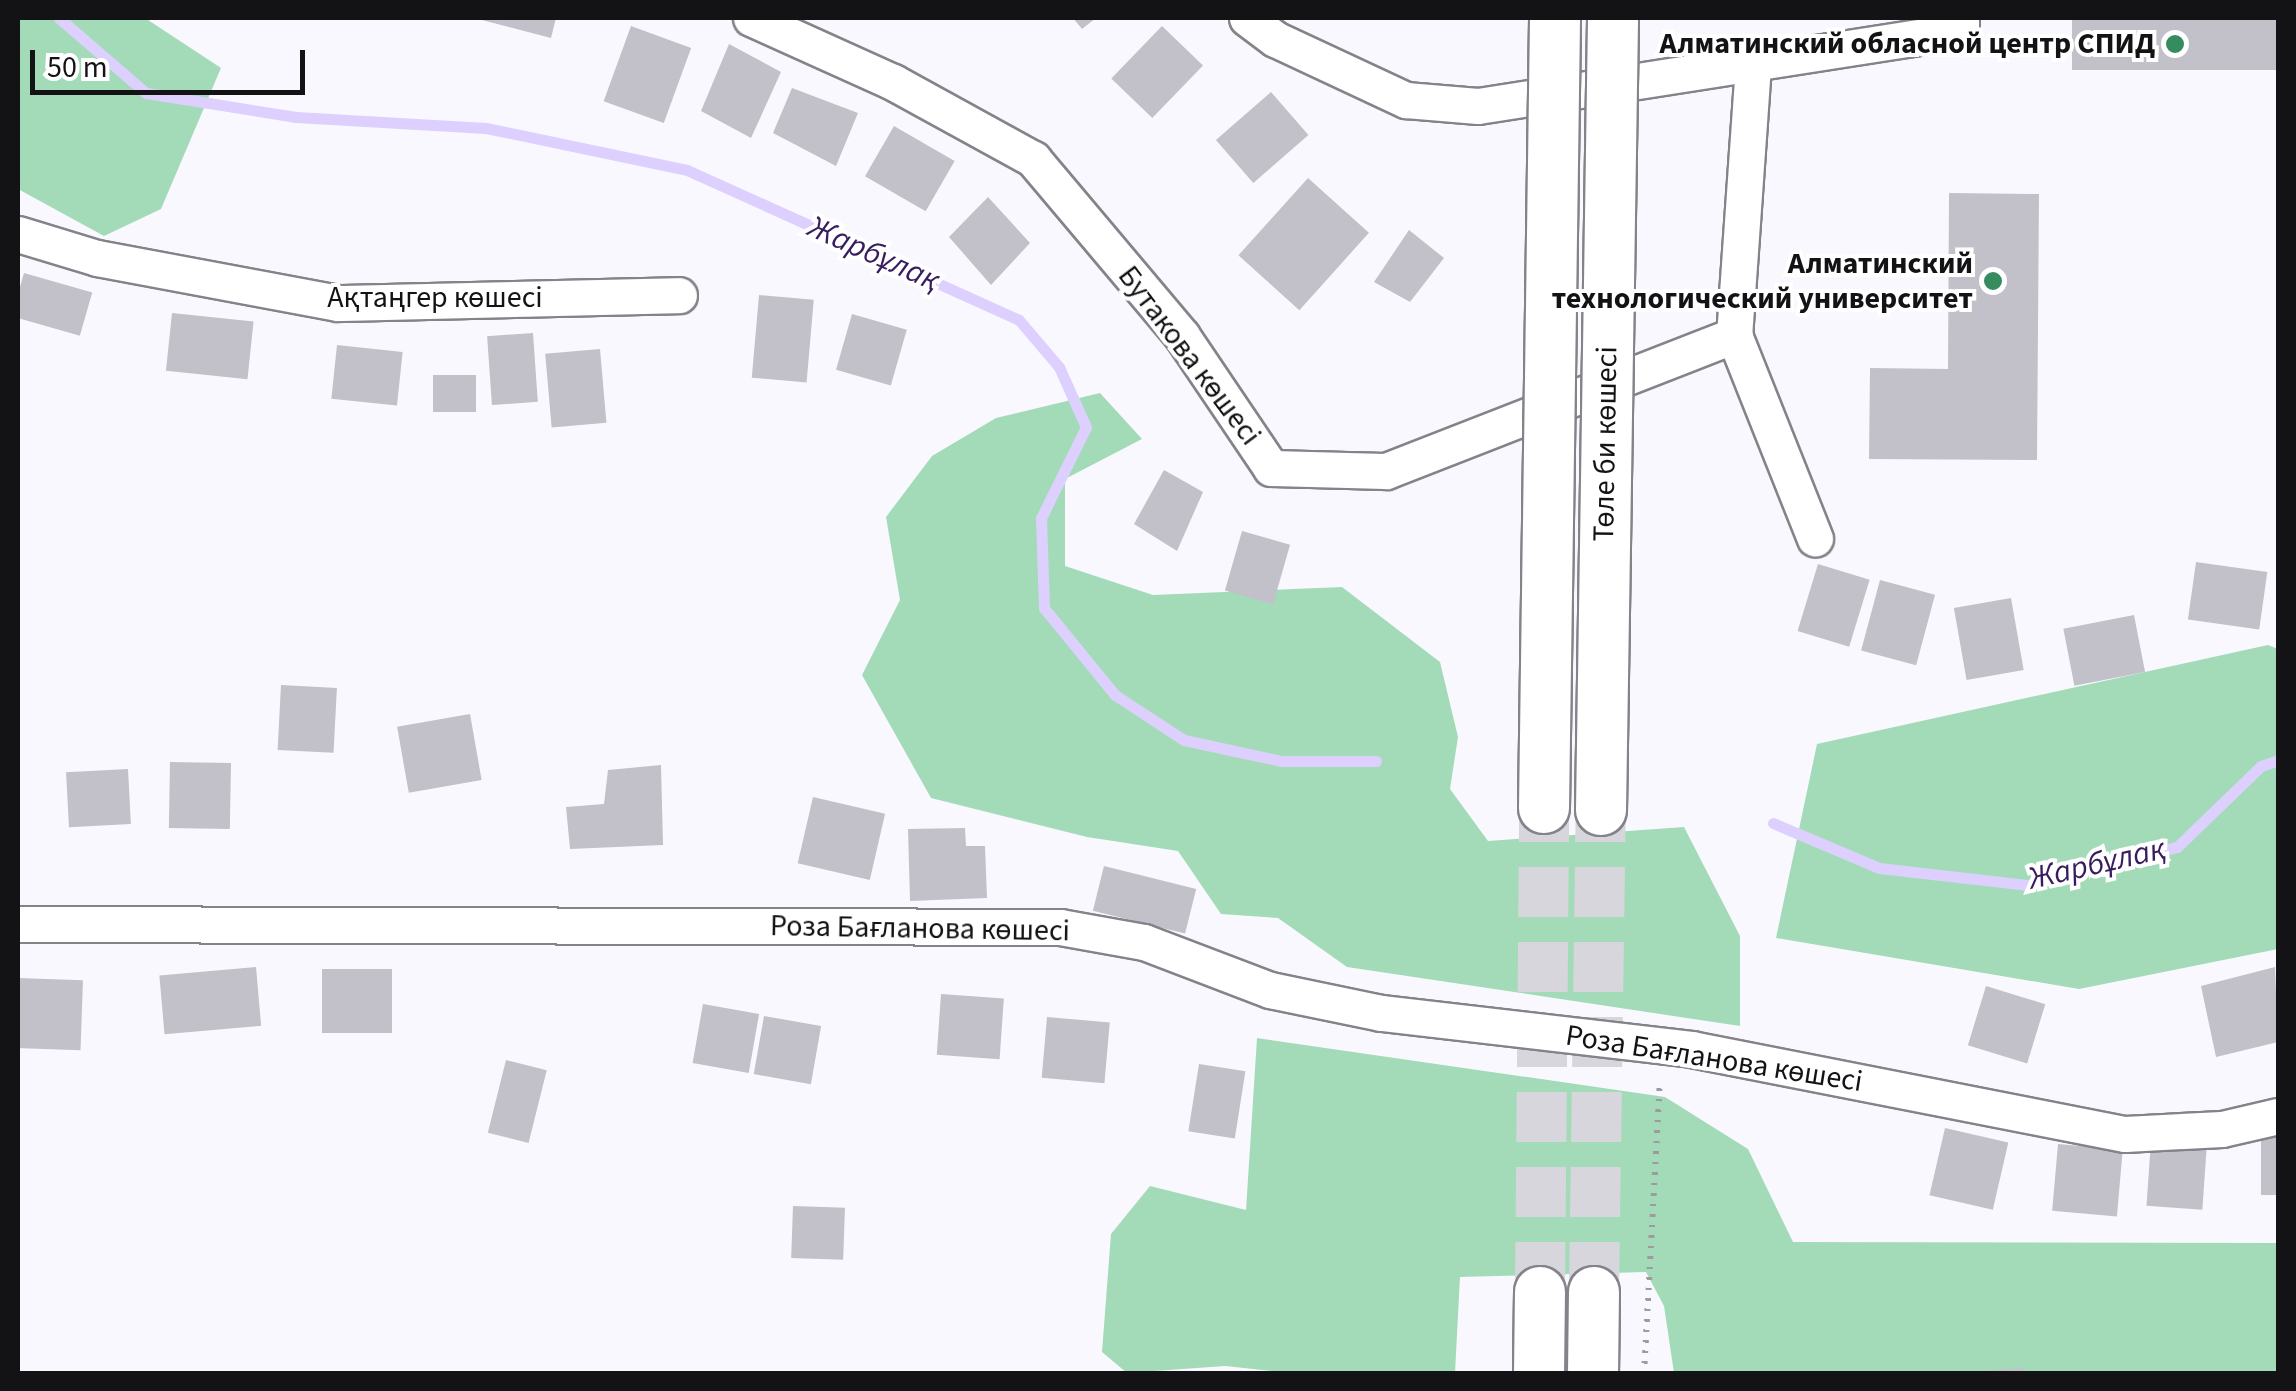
<!DOCTYPE html>
<html>
<head>
<meta charset="utf-8">
<style>
  body { margin:0 }
  #map { position:relative; width:2296px; height:1391px; overflow:hidden; background:#faf8ff; font-family:"Source Sans 3",sans-serif }
  div>[style] { position:absolute }
  [style*='--x'] { left:calc(var(--x)*1px); top:calc(var(--y)*1px); width:calc(var(--w)*1px); rotate:calc(var(--a)*1deg) }
  .green>* { inset:0; background:#a3dbb8 }
  .stream>* { height:11px; margin:-5.5px; padding:0 5.5px; transform-origin:5.5px; border-radius:5.5px; background:#ddd0fe }
  .building>* { inset:0; background:#c2c0c8; transform-origin:0 0 }
  .secondary-tunnel>* { height:50px; margin-top:-25px; transform-origin:0; background:repeating-linear-gradient(90deg,#d7d6dc 0 50px,transparent 0 75px) }
  .path>* { height:6px; margin-top:-3px; transform-origin:0; background:repeating-linear-gradient(90deg,#9c9ba0 0 2.5px,transparent 0 10.5px) }
  .roads { filter:drop-shadow(2px 0 #85838a) drop-shadow(-2px 0 #85838a) drop-shadow(0 2px #85838a) drop-shadow(0 -2px #85838a) }
  .street>* { height:35px; margin:-17.5px; padding:0 17.5px; transform-origin:17.5px; border-radius:17.5px; background:#fff }
  .secondary>* { height:50px; margin:-25px; padding:0 25px; transform-origin:25px; border-radius:25px; background:#fff }
  .bridges { filter:drop-shadow(2px 0 #85838a) drop-shadow(-2px 0 #85838a) drop-shadow(0 2px #85838a) drop-shadow(0 -2px #85838a) }
  .secondary-bridge>* { height:50px; margin:-25px; padding:0 25px; transform-origin:25px; border-radius:25px; background:#fff }
  .dots>* { width:28px; height:28px; translate:-50% -50%; box-sizing:border-box; border:5px solid #fff; border-radius:50% }
  span { translate:-50% -50%; white-space:nowrap; text-align:center; line-height:1.15; -webkit-text-stroke:8px #fff; paint-order:stroke }
  .poi-label { font-size:30px; color:#131215; font-weight:700 }
  .right { translate:-100% -50%; text-align:right }
  .street-label { font-size:30px; color:#131215 }
  .water-label { font-size:32px; color:#381d5e; font-style:italic }
  .frame { position:absolute; inset:0; border:20px solid #131215; pointer-events:none }
  .scale { position:absolute; left:30px; top:50px; width:275px; height:45px; box-sizing:border-box; border:5px solid #131215; border-top:0; padding-left:12px; font-size:30px; line-height:35px; white-space:nowrap; color:#131215; -webkit-text-stroke:8px #fff; paint-order:stroke }
</style>
</head>
<body>
<div id="map">
  <div class="green">
    <i style="clip-path:polygon(18px 18px,145px 18px,221px 68px,161px 209px,104px 236px,18px 189px)"></i>
    <i style="clip-path:polygon(1100px 393px,1142px 439px,1065px 479px,1065px 566px,1153px 595px,1342px 587px,1440px 662px,1458px 737px,1450px 789px,1488px 841px,1684px 827px,1740px 936px,1740px 1026px,1347px 967px,1278px 918px,1221px 914px,1178px 851px,1087px 837px,931px 798px,862px 675px,900px 600px,886px 517px,932px 456px,996px 418px)"></i>
    <i style="clip-path:polygon(2268px 645px,2278px 649px,2278px 949px,2079px 989px,1776px 938px,1817px 744px)"></i>
    <i style="clip-path:polygon(1257px 1038px,1665px 1097px,1748px 1149px,1793px 1242px,2278px 1243px,2278px 1373px,1674px 1373px,1664px 1306px,1646px 1272px,1460px 1277px,1455px 1373px,1299px 1374px,1225px 1366px,1127px 1373px,1102px 1352px,1111px 1234px,1150px 1186px,1246px 1210px)"></i>
  </div>
  <div class="stream">
    <i style="--x:59;--y:18;--w:115;--a:40.8"></i>
    <i style="--x:146;--y:93;--w:152;--a:9.1"></i>
    <i style="--x:296;--y:117;--w:190;--a:3.3"></i>
    <i style="--x:486;--y:128;--w:205;--a:11.8"></i>
    <i style="--x:687;--y:170;--w:364;--a:24.3"></i>
    <i style="--x:1019;--y:320;--w:62;--a:49.6"></i>
    <i style="--x:1059;--y:367;--w:66;--a:65.8"></i>
    <i style="--x:1086;--y:427;--w:102;--a:116.3"></i>
    <i style="--x:1041;--y:518;--w:90;--a:88.1"></i>
    <i style="--x:1044;--y:608;--w:112;--a:50.8"></i>
    <i style="--x:1115;--y:695;--w:82;--a:33.1"></i>
    <i style="--x:1184;--y:740;--w:99;--a:12.2"></i>
    <i style="--x:1281;--y:761;--w:95;--a:0"></i>
    <i style="--x:1773;--y:823;--w:115;--a:23"></i>
    <i style="--x:1879;--y:868;--w:151;--a:6.5"></i>
    <i style="--x:2029;--y:885;--w:153;--a:-14.4"></i>
    <i style="--x:2177;--y:847;--w:117;--a:-44"></i>
    <i style="--x:2261;--y:766;--w:18;--a:-19"></i>
  </div>
  <div class="building">
    <i style="clip-path:polygon(474px 18px,556px 18px,551px 38px)"></i>
    <i style="clip-path:polygon(1073px 18px,1096px 18px,1082px 29px)"></i>
    <i style="left:2072px;top:18px;width:206px;height:52px"></i>
    <i style="left:631px;top:26px;width:64px;height:80px;rotate:20deg"></i>
    <i style="left:1162px;top:26px;width:57px;height:73px;rotate:44deg"></i>
    <i style="clip-path:polygon(729px 44px,781px 72px,751px 138px,701px 111px)"></i>
    <i style="clip-path:polygon(792px 88px,858px 113px,836px 166px,773px 133px)"></i>
    <i style="left:1271px;top:92px;width:57px;height:73px;rotate:49deg"></i>
    <i style="left:894px;top:126px;width:70px;height:58px;rotate:30deg"></i>
    <i style="left:1308px;top:178px;width:82px;height:104px;rotate:42deg"></i>
    <i style="clip-path:polygon(1949px 193px,2039px 194px,2037px 460px,1869px 459px,1870px 368px,1948px 369px)"></i>
    <i style="clip-path:polygon(988px 197px,1030px 243px,991px 285px,949px 237px)"></i>
    <i style="clip-path:polygon(1409px 230px,1444px 258px,1410px 302px,1374px 282px)"></i>
    <i style="left:24px;top:273px;width:71px;height:45px;rotate:16deg"></i>
    <i style="left:759px;top:295px;width:55px;height:83px;rotate:5deg"></i>
    <i style="left:172px;top:313px;width:82px;height:58px;rotate:6deg"></i>
    <i style="left:852px;top:314px;width:57px;height:58px;rotate:16deg"></i>
    <i style="left:533px;top:333px;width:69px;height:46px;rotate:86deg"></i>
    <i style="left:337px;top:345px;width:66px;height:54px;rotate:6deg"></i>
    <i style="left:600px;top:349px;width:74px;height:55px;rotate:85deg"></i>
    <i style="left:476px;top:375px;width:37px;height:43px;rotate:90deg"></i>
    <i style="clip-path:polygon(1164px 470px,1203px 492px,1177px 551px,1134px 524px)"></i>
    <i style="left:1242px;top:531px;width:50px;height:62px;rotate:16deg"></i>
    <i style="left:2196px;top:562px;width:72px;height:58px;rotate:8deg"></i>
    <i style="left:1818px;top:564px;width:54px;height:70px;rotate:17deg"></i>
    <i style="left:1880px;top:580px;width:57px;height:73px;rotate:15deg"></i>
    <i style="left:2011px;top:598px;width:73px;height:58px;rotate:80deg"></i>
    <i style="left:2134px;top:615px;width:58px;height:72px;rotate:79deg"></i>
    <i style="left:281px;top:685px;width:56px;height:65px;rotate:3deg"></i>
    <i style="left:470px;top:714px;width:67px;height:74px;rotate:80deg"></i>
    <i style="left:170px;top:762px;width:61px;height:66px;rotate:1deg"></i>
    <i style="clip-path:polygon(661px 765px,663px 845px,570px 849px,566px 807px,604px 804px,608px 770px)"></i>
    <i style="left:128px;top:769px;width:55px;height:62px;rotate:87deg"></i>
    <i style="left:813px;top:797px;width:74px;height:68px;rotate:13deg"></i>
    <i style="clip-path:polygon(965px 828px,966px 846px,985px 846px,987px 898px,910px 901px,908px 829px)"></i>
    <i style="left:1104px;top:866px;width:95px;height:46px;rotate:14deg"></i>
    <i style="left:256px;top:967px;width:59px;height:97px;rotate:85deg"></i>
    <i style="clip-path:polygon(2275px 967px,2278px 1042px,2216px 1057px,2201px 986px)"></i>
    <i style="left:322px;top:969px;width:70px;height:64px"></i>
    <i style="left:18px;top:978px;width:65px;height:70px;rotate:2deg"></i>
    <i style="left:1986px;top:986px;width:62px;height:62px;rotate:17deg"></i>
    <i style="left:941px;top:994px;width:63px;height:61px;rotate:4deg"></i>
    <i style="left:703px;top:1004px;width:57px;height:60px;rotate:10deg"></i>
    <i style="left:764px;top:1016px;width:58px;height:59px;rotate:10deg"></i>
    <i style="left:1047px;top:1017px;width:63px;height:61px;rotate:5deg"></i>
    <i style="left:506px;top:1060px;width:42px;height:75px;rotate:14deg"></i>
    <i style="left:1199px;top:1064px;width:47px;height:68px;rotate:9deg"></i>
    <i style="left:2278px;top:1122px;width:73px;height:17px;rotate:90deg"></i>
    <i style="left:1945px;top:1128px;width:65px;height:69px;rotate:13deg"></i>
    <i style="left:2151px;top:1141px;width:56px;height:65px;rotate:4deg"></i>
    <i style="left:2058px;top:1144px;width:65px;height:67px;rotate:5deg"></i>
    <i style="left:793px;top:1206px;width:52px;height:52px;rotate:2deg"></i>
    <i style="clip-path:polygon(2024px 1368px,2024px 1374px,1984px 1374px,1983px 1371px)"></i>
  </div>
  <div class="secondary-tunnel">
    <i style="--x:1540;--y:1292;--w:484;--a:-89.5"></i>
    <i style="--x:1594;--y:1292;--w:482;--a:-89.2"></i>
  </div>
  <div class="path">
    <i style="--x:1644;--y:1374;--w:293;--a:-86.9"></i>
  </div>
  <div class="roads">
    <div class="street">
      <i style="--x:751;--y:18;--w:156;--a:24.3"></i>
      <i style="--x:893;--y:82;--w:160;--a:28.8"></i>
      <i style="--x:1033;--y:159;--w:231;--a:49.9"></i>
      <i style="--x:1182;--y:336;--w:159;--a:56"></i>
      <i style="--x:1271;--y:468;--w:115;--a:1.5"></i>
      <i style="--x:1386;--y:471;--w:374;--a:-21.3"></i>
      <i style="--x:1247;--y:18;--w:35;--a:37"></i>
      <i style="--x:1275;--y:39;--w:145;--a:25"></i>
      <i style="--x:1406;--y:100;--w:72;--a:4.8"></i>
      <i style="--x:1478;--y:106;--w:489;--a:-8.9"></i>
      <i style="--x:1961;--y:30;--w:12;--a:-90"></i>
      <i style="--x:1753;--y:65;--w:271;--a:94"></i>
      <i style="--x:1734;--y:335;--w:219;--a:68.3"></i>
      <i style="--x:18;--y:234;--w:83;--a:16.9"></i>
      <i style="--x:97;--y:258;--w:245;--a:10.6"></i>
      <i style="--x:338;--y:303;--w:341;--a:-1.3"></i>
      <i style="--x:18;--y:924;--w:1042;--a:0.16"></i>
      <i style="--x:1060;--y:927;--w:85;--a:10.1"></i>
      <i style="--x:1144;--y:942;--w:135;--a:20.9"></i>
      <i style="--x:1270;--y:990;--w:113;--a:11.7"></i>
      <i style="--x:1381;--y:1013;--w:312;--a:6.6"></i>
      <i style="--x:1691;--y:1049;--w:442;--a:11.1"></i>
      <i style="--x:2125;--y:1134;--w:97;--a:-3"></i>
      <i style="--x:2222;--y:1129;--w:57;--a:-13.1"></i>
    </div>
    <div class="secondary">
      <i style="--x:1539;--y:1374;--w:82;--a:-89.3"></i>
      <i style="--x:1593;--y:1374;--w:82;--a:-89.3"></i>
    </div>
  </div>
  <div class="bridges">
    <div class="secondary-bridge">
      <i style="--x:1544;--y:808;--w:790;--a:-89.2"></i>
      <i style="--x:1601;--y:810;--w:792;--a:-89.13"></i>
    </div>
  </div>
  <div class="dots">
    <i style="left:2175px;top:44px;background:#368b5f"></i>
    <i style="left:1993px;top:281px;background:#368b5f"></i>
  </div>
  <div class="poi-label">
    <span class="right" style="left:2155px;top:44px">Алматинский обласной центр СПИД</span>
    <span class="right" style="left:1973px;top:281px">Алматинский<br>технологический университет</span>
  </div>
  <div class="street-label">
    <span style="left:435px;top:298px">Ақтаңгер көшесі</span>
    <span style="left:1189px;top:356px;rotate:53deg">Бутакова көшесі</span>
    <span style="left:1606px;top:444px;rotate:-89deg">Төле би көшесі</span>
    <span style="left:920px;top:929px;rotate:1deg">Роза Бағланова көшесі</span>
    <span style="left:1714px;top:1059px;rotate:9deg">Роза Бағланова көшесі</span>
  </div>
  <div class="water-label">
    <span style="left:874px;top:254px;rotate:24deg">Жарбұлақ</span>
    <span style="left:2097px;top:864px;rotate:-13deg">Жарбұлақ</span>
  </div>
  <div class="frame"></div>
  <div class="scale">50 m</div>
</div>
</body>
</html>
